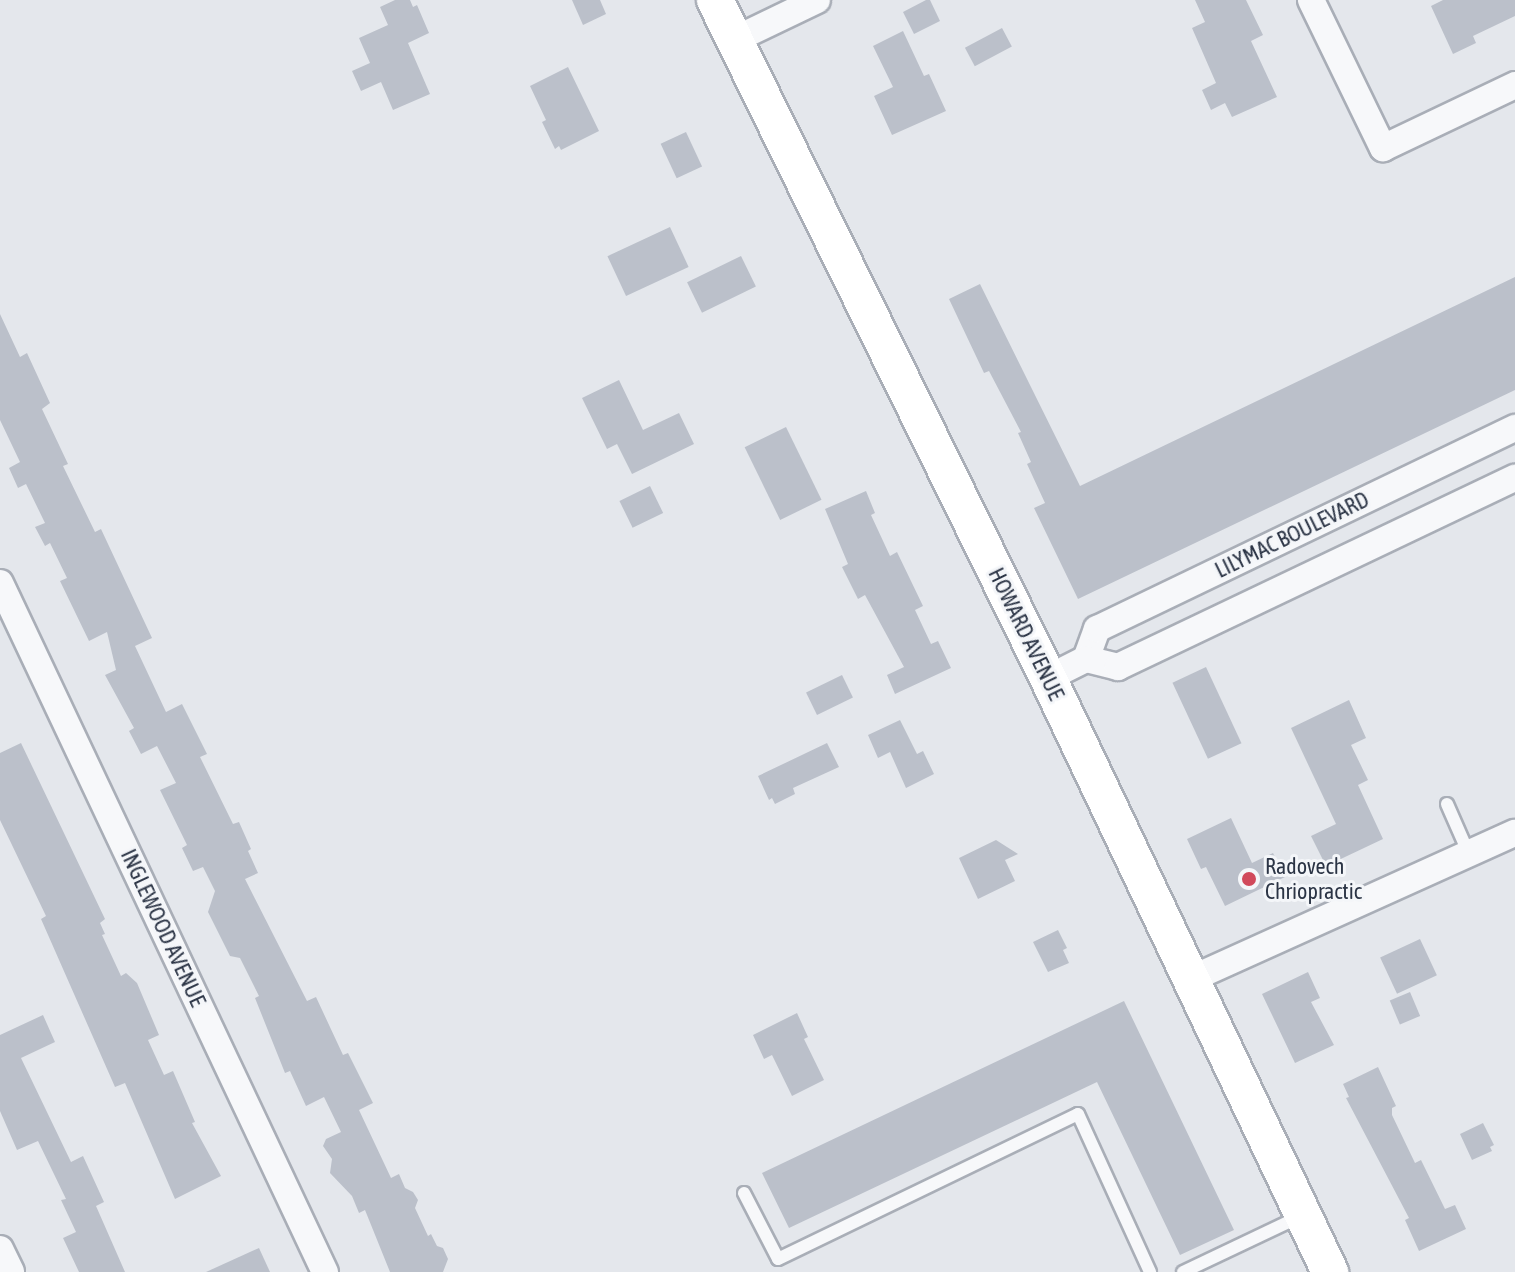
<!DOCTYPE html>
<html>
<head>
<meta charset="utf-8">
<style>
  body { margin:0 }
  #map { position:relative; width:1515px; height:1272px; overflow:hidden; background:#e4e7ec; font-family:"Asap Condensed",sans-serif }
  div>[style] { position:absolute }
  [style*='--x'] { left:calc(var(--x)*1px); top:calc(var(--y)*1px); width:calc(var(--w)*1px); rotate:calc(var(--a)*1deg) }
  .building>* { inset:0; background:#bbc0ca; transform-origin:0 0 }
  .roads { filter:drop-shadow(2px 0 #a9aeb7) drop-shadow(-2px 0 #a9aeb7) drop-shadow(0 2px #a9aeb7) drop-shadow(0 -2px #a9aeb7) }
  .lane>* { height:12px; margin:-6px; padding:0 6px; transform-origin:6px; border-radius:6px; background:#f7f8fa }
  .street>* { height:26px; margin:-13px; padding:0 13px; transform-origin:13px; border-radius:13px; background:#f7f8fa }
  .secondary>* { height:36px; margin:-18px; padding:0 18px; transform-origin:18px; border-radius:18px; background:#fff }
  .dots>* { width:22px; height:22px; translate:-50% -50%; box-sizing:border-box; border:4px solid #f4f6f9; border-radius:50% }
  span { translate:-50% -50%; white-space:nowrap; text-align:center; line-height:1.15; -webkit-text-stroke:6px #f4f6f9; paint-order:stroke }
  .street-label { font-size:22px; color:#2b3445 }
  .poi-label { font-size:22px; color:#2b3445 }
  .left { translate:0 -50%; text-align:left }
</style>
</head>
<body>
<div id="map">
  <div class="building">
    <i style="clip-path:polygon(395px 0,410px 0,413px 7px,417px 5px,429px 33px,408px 43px,430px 94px,393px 110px,381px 82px,361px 91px,352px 71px,370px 63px,359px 38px,388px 25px,380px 7px)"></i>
    <i style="clip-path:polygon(572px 0,600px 0,606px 14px,583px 25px)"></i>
    <i style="clip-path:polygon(926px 0,930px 0,940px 21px,914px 34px,903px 12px)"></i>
    <i style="clip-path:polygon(1195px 0,1246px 0,1263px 35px,1251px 41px,1277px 97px,1232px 117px,1225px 103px,1211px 110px,1202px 90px,1216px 83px,1192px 28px,1205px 22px)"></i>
    <i style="clip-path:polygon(1443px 0,1515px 0,1515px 16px,1473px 36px,1476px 43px,1453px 54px,1431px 6px)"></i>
    <i style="left:1002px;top:28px;width:21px;height:42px;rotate:62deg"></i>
    <i style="clip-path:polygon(903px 31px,924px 76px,929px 74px,946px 111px,892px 135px,874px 96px,893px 87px,873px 46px)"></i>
    <i style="clip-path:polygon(568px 67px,599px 131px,561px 150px,559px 146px,555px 149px,542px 122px,546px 120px,530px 86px)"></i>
    <i style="left:686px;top:132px;width:38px;height:28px;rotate:65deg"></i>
    <i style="left:670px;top:227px;width:44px;height:69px;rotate:65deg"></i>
    <i style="left:741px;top:256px;width:34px;height:60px;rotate:64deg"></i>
    <i style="clip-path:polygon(1515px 277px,1515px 390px,1078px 599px,1034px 508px,1045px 503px,1027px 464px,1031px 462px,1018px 433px,1021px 432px,989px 371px,984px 373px,949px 299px,980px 284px,1080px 486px)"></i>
    <i style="clip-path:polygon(0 314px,20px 357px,27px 353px,50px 403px,42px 409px,68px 464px,63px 466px,95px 532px,101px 529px,152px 638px,135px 646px,166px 712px,182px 704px,207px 754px,200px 757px,233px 824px,239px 822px,251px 849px,248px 851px,258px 873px,245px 879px,307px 1001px,316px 997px,343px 1055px,348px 1053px,373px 1103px,359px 1110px,391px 1178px,399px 1174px,405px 1188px,413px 1192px,418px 1200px,415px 1208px,428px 1236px,431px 1234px,437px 1246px,443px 1248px,448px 1259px,443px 1272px,390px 1272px,365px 1210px,359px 1213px,352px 1196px,330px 1173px,332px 1159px,323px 1146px,326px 1139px,341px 1132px,324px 1097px,306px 1106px,290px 1071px,285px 1073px,255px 998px,259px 996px,240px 958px,230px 956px,208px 912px,215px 891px,203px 867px,193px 871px,182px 848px,187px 845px,160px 790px,176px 783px,157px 746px,141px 754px,129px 731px,134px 728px,105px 675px,116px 670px,107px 632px,89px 641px,60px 581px,67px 578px,50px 543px,45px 546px,35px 527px,45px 523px,26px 484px,18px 488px,9px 468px,20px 462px,0 420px)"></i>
    <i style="clip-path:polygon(619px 380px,643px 430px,679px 413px,694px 444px,632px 474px,617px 444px,607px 449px,582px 398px)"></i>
    <i style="left:786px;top:427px;width:81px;height:46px;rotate:64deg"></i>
    <i style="left:650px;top:486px;width:30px;height:34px;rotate:64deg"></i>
    <i style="clip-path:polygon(866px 491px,875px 513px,871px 515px,890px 556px,897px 552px,923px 606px,915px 610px,931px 644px,938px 641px,951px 668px,895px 694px,887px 675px,904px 667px,865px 595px,858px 599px,842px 567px,848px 564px,825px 509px)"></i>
    <i style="left:1206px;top:667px;width:84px;height:37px;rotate:65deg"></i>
    <i style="left:842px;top:675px;width:25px;height:40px;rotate:64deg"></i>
    <i style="clip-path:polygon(1349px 700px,1366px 738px,1351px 745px,1368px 780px,1358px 785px,1383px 839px,1326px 866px,1311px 836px,1336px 824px,1291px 728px)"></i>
    <i style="clip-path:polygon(900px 720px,917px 754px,923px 751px,934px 774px,906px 788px,890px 752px,878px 758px,868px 735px)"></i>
    <i style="clip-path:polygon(21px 743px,105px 919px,100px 923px,105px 934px,102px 935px,121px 976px,126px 973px,137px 983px,159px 1035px,148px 1040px,164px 1075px,173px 1071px,195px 1122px,192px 1123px,221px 1176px,175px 1199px,125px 1083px,115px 1087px,41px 919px,46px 916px,0 820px,0 753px)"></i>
    <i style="clip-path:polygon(827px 743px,839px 767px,793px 788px,795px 794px,775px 804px,772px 798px,769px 800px,758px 776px)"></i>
    <i style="clip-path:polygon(1231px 818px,1252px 863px,1273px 853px,1285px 877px,1225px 906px,1206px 867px,1201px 869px,1187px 839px)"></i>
    <i style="clip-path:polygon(996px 840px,1018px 854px,1005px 860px,1015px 881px,978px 899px,959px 858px)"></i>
    <i style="clip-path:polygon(1058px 930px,1067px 948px,1063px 950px,1069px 963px,1048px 972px,1033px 942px)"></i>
    <i style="left:1420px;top:939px;width:40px;height:44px;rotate:65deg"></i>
    <i style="clip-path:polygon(1308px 972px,1320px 998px,1311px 1002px,1334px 1045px,1295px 1063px,1262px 994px)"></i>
    <i style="left:1410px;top:992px;width:26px;height:22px;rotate:67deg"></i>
    <i style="clip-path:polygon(1124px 1001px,1234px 1230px,1180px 1255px,1097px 1082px,789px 1228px,762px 1173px)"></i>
    <i style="clip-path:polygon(797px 1013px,808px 1037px,804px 1039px,824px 1080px,792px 1096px,772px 1055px,764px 1059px,753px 1035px)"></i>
    <i style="clip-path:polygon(43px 1015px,55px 1042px,21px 1058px,71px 1162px,83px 1156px,104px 1202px,96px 1206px,125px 1272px,79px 1272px,63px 1238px,76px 1232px,61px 1200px,66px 1199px,38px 1141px,17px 1150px,0 1111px,0 1035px)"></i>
    <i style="clip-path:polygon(1378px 1067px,1396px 1106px,1392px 1108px,1392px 1115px,1415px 1163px,1421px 1160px,1445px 1209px,1455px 1205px,1466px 1229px,1419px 1251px,1405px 1220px,1409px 1218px,1346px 1098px,1349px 1097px,1343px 1084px)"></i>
    <i style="clip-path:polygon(1483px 1123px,1494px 1145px,1490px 1147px,1492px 1151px,1472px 1160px,1460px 1134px)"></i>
    <i style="clip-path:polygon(259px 1248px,270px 1272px,206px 1272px)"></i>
  </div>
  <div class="roads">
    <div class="lane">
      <i style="--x:1447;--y:804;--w:55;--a:66.3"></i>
      <i style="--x:744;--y:1193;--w:74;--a:62.7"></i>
      <i style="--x:778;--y:1259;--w:333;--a:-25.8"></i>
      <i style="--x:1078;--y:1114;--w:174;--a:65.5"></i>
      <i style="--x:1183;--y:1272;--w:131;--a:-25.4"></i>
    </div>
    <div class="street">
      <i style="--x:1311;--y:0;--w:165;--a:64.1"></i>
      <i style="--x:1383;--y:148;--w:146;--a:-25.5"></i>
      <i style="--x:734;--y:40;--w:92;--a:-25.7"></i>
      <i style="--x:0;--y:583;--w:762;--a:64.75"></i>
      <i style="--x:1086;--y:659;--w:32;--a:-70"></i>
      <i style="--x:1097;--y:629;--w:464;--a:-25.7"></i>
      <i style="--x:1048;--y:678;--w:42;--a:-26.6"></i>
      <i style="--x:1086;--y:659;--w:33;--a:14"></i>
      <i style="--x:1118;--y:667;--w:440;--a:-25.5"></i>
      <i style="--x:1191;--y:979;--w:355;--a:-24.3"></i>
      <i style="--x:0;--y:1249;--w:25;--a:64"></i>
    </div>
    <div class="secondary">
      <i style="--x:715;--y:0;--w:755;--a:63.84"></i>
      <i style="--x:1048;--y:678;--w:658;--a:64.6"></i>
    </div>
  </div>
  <div class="dots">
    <i style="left:1249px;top:879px;background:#d1495b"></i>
  </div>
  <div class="street-label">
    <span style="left:1292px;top:535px;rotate:-26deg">LILYMAC BOULEVARD</span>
    <span style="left:1026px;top:634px;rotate:64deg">HOWARD AVENUE</span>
    <span style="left:163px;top:928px;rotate:65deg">INGLEWOOD AVENUE</span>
  </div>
  <div class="poi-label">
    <span class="left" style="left:1265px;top:879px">Radovech<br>Chriopractic</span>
  </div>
</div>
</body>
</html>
